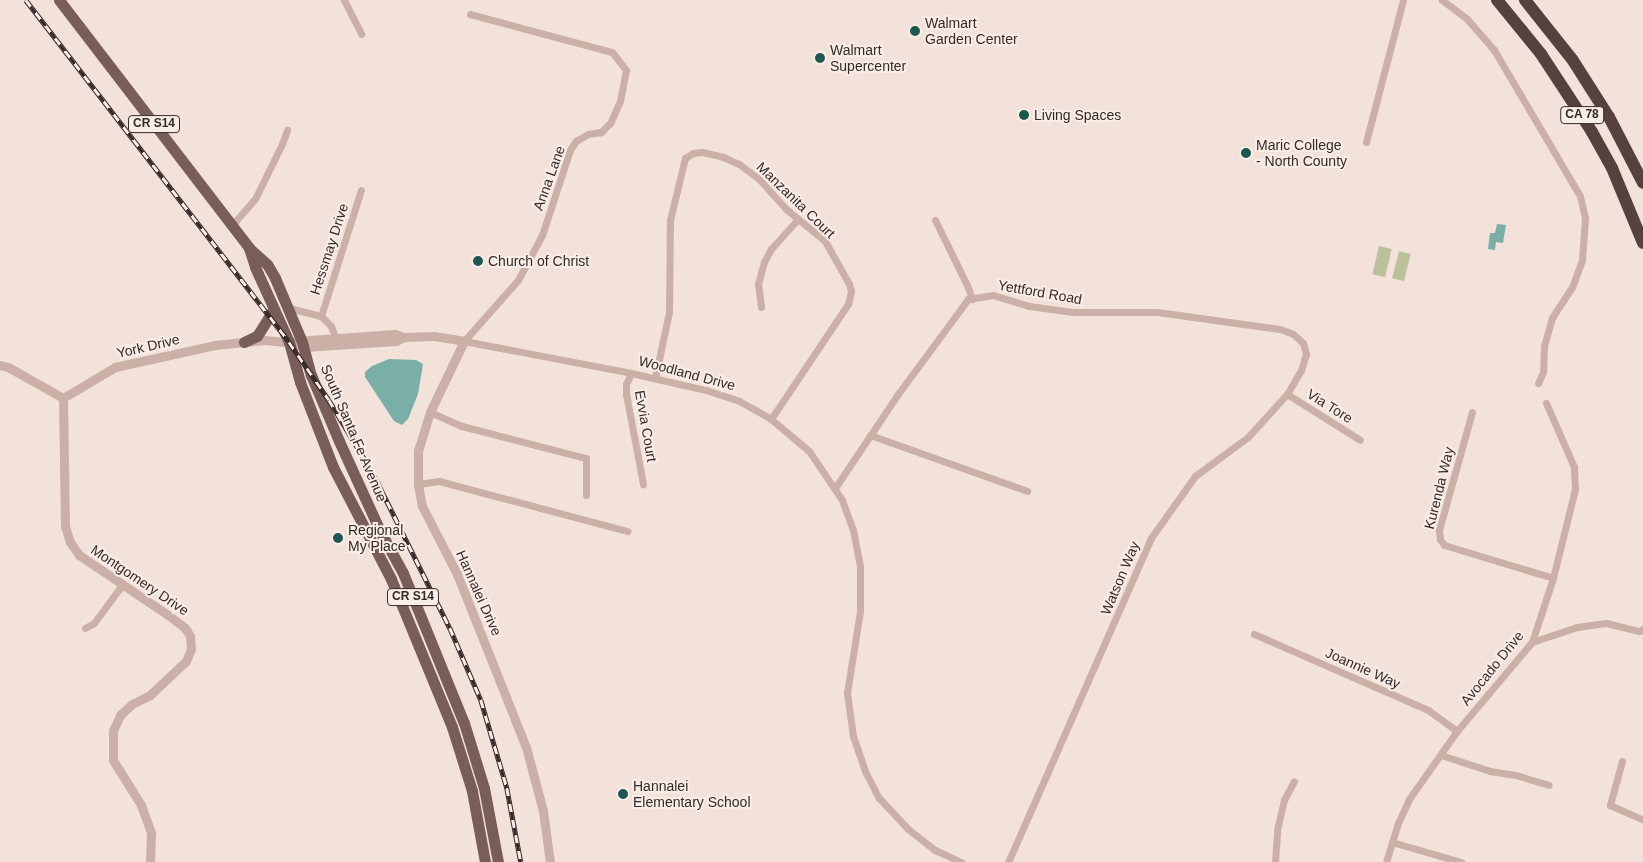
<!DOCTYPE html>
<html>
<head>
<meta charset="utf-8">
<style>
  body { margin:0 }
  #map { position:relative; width:1643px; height:862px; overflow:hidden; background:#f2e2da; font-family:Arial,sans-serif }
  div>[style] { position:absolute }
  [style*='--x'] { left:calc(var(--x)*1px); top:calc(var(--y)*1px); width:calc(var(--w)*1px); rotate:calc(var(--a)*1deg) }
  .green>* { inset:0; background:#bbc19b; transform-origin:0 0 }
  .water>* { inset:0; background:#79afa7 }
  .minor>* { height:7px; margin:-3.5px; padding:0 3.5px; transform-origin:3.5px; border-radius:3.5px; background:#cab0a6 }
  .tertiary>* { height:9px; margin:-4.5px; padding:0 4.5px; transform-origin:4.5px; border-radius:4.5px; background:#cab0a6 }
  .primary>* { height:11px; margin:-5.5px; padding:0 5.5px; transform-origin:5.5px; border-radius:5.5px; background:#785d58 }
  .motorway>* { height:12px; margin:-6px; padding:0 6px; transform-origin:6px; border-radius:6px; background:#57413e }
  .rail>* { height:4.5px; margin-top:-2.25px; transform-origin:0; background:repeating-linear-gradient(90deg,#f9ede7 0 8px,#362927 0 16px); box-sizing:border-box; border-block:1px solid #362927 }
  .dots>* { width:14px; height:14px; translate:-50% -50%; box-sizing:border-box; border:2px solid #f9ede7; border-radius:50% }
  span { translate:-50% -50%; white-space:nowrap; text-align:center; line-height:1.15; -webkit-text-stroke:4px #f9ede7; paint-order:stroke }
  .shield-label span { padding:1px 4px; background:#f9ede7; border:1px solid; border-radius:4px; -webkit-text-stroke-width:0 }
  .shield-label { font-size:12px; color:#362927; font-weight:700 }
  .poi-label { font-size:14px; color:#362927 }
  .left { translate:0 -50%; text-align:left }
  .street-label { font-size:14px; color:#362927 }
</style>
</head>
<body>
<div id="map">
  <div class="green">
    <i style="left:1379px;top:246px;width:13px;height:29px;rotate:13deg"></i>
    <i style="left:1399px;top:251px;width:12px;height:28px;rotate:14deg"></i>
  </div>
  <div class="water">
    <i style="clip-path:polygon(1497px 224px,1506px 225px,1503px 243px,1496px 242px,1495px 250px,1488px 249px,1490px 233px,1495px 233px)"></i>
    <i style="clip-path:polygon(389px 359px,416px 360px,423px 364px,418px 394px,408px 419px,402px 425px,394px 421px,365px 377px,365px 372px,372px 366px)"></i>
  </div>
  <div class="minor">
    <i style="--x:344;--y:0;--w:38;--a:63"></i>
    <i style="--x:1442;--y:0;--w:31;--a:37"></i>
    <i style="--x:1467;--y:19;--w:41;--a:48.9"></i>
    <i style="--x:1494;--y:50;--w:169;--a:59.5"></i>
    <i style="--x:1580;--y:196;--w:23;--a:77"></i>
    <i style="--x:1585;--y:218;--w:42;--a:94.1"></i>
    <i style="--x:1582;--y:260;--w:29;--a:110"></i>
    <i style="--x:1572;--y:287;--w:37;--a:123"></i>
    <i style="--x:1552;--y:318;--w:29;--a:106"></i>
    <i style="--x:1544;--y:346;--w:26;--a:92"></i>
    <i style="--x:1543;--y:372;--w:12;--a:114"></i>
    <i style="--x:470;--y:14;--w:147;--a:15"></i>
    <i style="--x:612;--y:52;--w:23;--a:52"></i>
    <i style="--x:626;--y:70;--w:32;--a:101"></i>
    <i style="--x:620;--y:101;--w:24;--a:114"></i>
    <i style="--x:610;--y:123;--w:13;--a:135"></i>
    <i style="--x:601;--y:132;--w:13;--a:171"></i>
    <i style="--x:588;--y:134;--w:14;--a:150"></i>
    <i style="--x:576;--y:141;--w:11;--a:124"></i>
    <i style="--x:570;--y:150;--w:89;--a:108.2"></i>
    <i style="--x:542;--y:235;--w:51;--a:118.1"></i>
    <i style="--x:518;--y:280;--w:81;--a:131.5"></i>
    <i style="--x:464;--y:341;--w:170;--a:10.8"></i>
    <i style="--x:631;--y:373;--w:77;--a:12.8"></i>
    <i style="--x:706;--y:390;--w:35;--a:18"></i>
    <i style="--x:739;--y:401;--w:37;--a:29"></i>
    <i style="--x:771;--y:419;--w:50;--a:40.1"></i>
    <i style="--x:809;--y:451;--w:59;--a:56"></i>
    <i style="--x:842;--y:500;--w:32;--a:70"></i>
    <i style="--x:853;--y:530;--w:37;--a:79"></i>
    <i style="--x:860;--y:566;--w:45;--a:90"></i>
    <i style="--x:860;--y:611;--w:83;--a:99"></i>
    <i style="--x:847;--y:693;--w:43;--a:82.1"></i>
    <i style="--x:853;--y:736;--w:39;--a:71"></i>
    <i style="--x:866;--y:773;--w:28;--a:63"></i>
    <i style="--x:879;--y:798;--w:42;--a:46.9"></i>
    <i style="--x:908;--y:829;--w:34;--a:38"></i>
    <i style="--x:935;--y:850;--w:29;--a:25"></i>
    <i style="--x:1366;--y:142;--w:147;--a:-75.4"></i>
    <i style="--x:935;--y:220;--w:72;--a:63.8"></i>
    <i style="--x:967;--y:285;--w:15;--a:70"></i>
    <i style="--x:233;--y:224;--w:33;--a:-49"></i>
    <i style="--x:255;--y:199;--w:61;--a:-63.9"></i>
    <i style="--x:282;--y:144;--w:15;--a:-70"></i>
    <i style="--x:761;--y:307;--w:23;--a:-97"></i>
    <i style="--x:758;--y:284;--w:23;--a:-75"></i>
    <i style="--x:764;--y:262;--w:15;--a:-62"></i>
    <i style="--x:771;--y:249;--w:40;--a:-48"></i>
    <i style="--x:289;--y:308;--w:33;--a:14"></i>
    <i style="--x:321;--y:316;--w:132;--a:-72.4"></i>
    <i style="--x:321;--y:316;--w:14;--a:45"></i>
    <i style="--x:331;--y:326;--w:12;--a:70"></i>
    <i style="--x:631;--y:373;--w:12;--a:114"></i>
    <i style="--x:626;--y:384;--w:10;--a:90"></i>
    <i style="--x:626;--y:394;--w:92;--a:79.3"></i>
    <i style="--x:655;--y:378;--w:67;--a:-78"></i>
    <i style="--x:669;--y:312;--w:92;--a:-89.4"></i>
    <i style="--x:670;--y:220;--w:64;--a:-76.4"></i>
    <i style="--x:685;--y:158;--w:9;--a:-32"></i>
    <i style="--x:693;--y:153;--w:9;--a:-6"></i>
    <i style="--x:702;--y:152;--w:22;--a:13"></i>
    <i style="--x:723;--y:157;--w:17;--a:24"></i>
    <i style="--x:739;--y:164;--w:25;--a:37"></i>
    <i style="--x:759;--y:179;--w:40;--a:48"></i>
    <i style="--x:786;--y:209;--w:50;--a:39.4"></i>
    <i style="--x:825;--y:241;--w:49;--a:60.8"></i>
    <i style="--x:849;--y:284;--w:7;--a:74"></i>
    <i style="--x:851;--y:291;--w:13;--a:103"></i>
    <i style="--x:848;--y:304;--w:138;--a:123.8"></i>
    <i style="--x:1287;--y:394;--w:86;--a:32.2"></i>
    <i style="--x:430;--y:412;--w:35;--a:24"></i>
    <i style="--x:462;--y:426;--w:128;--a:14.5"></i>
    <i style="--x:586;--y:458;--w:37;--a:90"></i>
    <i style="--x:1472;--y:412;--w:123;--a:105.6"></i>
    <i style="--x:1439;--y:530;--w:9;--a:84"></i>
    <i style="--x:1440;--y:539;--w:7;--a:56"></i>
    <i style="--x:1444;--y:545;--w:114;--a:16.8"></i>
    <i style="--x:870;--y:435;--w:167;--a:19.6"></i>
    <i style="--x:418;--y:484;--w:21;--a:-8"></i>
    <i style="--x:439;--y:481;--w:195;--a:14.9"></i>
    <i style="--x:835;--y:488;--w:113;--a:-56.2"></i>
    <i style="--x:898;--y:394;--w:118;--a:-53.6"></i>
    <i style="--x:968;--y:299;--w:25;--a:-9"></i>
    <i style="--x:993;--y:295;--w:38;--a:17"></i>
    <i style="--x:1029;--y:306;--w:44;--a:7.8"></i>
    <i style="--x:1073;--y:312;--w:84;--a:0"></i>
    <i style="--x:1157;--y:312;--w:124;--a:7.9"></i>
    <i style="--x:1280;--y:329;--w:14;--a:21"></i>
    <i style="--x:1293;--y:334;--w:13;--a:42"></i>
    <i style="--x:1303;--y:343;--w:11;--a:75"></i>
    <i style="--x:1306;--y:354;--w:17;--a:107"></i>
    <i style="--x:1301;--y:370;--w:28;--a:120"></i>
    <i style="--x:1287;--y:394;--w:58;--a:132.2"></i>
    <i style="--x:1248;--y:437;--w:66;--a:143.7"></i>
    <i style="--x:1195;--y:476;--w:76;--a:125.4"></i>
    <i style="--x:1151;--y:538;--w:354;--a:113.8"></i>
    <i style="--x:85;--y:628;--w:10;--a:-29"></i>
    <i style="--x:94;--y:623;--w:47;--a:-53.6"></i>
    <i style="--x:1254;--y:634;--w:190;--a:23.6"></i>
    <i style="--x:1428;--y:710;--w:36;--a:36"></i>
    <i style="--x:1532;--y:642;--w:47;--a:-18.4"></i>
    <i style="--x:1577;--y:627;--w:29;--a:-8"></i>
    <i style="--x:1606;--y:623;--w:34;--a:14"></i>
    <i style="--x:1639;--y:631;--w:4;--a:-27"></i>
    <i style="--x:1441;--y:755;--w:52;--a:18.1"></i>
    <i style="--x:1490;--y:771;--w:26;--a:9"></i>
    <i style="--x:1516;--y:775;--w:34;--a:17"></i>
    <i style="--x:1622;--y:761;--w:46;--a:105.3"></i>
    <i style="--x:1610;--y:805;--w:36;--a:24"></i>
    <i style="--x:1392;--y:842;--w:72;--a:16.2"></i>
    <i style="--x:1275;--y:862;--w:32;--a:-86"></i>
    <i style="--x:1277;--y:830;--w:31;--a:-77"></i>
    <i style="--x:1284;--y:800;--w:21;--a:-62"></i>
    <i style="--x:1386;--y:862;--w:41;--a:-72.9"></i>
    <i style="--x:1398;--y:823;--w:26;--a:-65"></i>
    <i style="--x:1409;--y:799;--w:83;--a:-54.8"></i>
    <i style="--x:1457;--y:731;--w:116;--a:-49.9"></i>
    <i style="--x:1532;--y:642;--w:67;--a:-71.8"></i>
    <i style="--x:1553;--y:578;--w:92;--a:-76.1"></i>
    <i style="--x:1575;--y:489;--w:22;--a:-93"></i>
    <i style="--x:1574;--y:467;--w:70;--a:-113.6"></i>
  </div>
  <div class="tertiary">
    <i style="--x:296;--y:341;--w:99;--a:-4"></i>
    <i style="--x:395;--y:334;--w:9;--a:18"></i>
    <i style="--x:404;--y:337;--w:30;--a:-2"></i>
    <i style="--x:434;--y:336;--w:30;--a:9"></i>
    <i style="--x:464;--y:341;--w:79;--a:115.6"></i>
    <i style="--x:430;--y:412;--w:41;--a:107.1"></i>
    <i style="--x:418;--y:451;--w:33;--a:90"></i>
    <i style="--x:418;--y:484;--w:22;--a:80"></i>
    <i style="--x:422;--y:506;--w:76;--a:62.8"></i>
    <i style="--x:457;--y:574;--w:186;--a:68.3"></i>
    <i style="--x:526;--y:747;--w:66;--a:75.1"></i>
    <i style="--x:543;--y:811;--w:51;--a:82.2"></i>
    <i style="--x:0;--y:365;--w:8;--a:14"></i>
    <i style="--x:8;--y:367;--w:63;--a:29.4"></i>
    <i style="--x:63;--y:398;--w:128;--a:89.1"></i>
    <i style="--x:65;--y:526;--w:17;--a:73"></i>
    <i style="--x:70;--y:542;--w:16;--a:55"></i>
    <i style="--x:79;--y:555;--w:107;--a:34"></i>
    <i style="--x:168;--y:615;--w:21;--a:37"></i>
    <i style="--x:185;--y:628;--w:9;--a:58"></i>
    <i style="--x:190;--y:636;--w:13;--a:86"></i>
    <i style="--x:191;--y:649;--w:13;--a:113"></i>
    <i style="--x:186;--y:661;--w:50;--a:136.6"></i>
    <i style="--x:150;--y:695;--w:20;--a:153"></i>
    <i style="--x:132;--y:704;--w:16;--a:137"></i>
    <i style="--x:120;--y:715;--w:17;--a:114"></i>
    <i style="--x:113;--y:731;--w:29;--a:90"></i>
    <i style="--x:113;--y:760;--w:53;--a:58.1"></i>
    <i style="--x:141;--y:805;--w:30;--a:70"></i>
    <i style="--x:151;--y:833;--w:29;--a:92"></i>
    <i style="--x:63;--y:398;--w:61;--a:-30.8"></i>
    <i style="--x:115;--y:367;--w:102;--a:-12.4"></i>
    <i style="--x:215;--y:345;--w:49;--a:-5.8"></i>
    <i style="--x:264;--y:340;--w:25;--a:5"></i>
    <i style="--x:289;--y:342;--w:16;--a:18"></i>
    <i style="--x:304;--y:347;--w:92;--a:-3.7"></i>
    <i style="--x:396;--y:341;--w:9;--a:-27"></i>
  </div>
  <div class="primary">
    <i style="--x:59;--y:0;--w:312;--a:52.5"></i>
    <i style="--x:249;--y:248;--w:24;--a:42"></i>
    <i style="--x:267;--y:264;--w:16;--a:60"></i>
    <i style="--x:275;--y:278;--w:69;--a:67.1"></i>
    <i style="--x:302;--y:342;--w:34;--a:75"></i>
    <i style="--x:311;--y:375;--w:72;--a:67"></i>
    <i style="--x:339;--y:441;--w:99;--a:65.5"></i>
    <i style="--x:380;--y:531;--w:48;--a:61.3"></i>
    <i style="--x:403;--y:573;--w:162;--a:67.9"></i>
    <i style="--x:464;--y:723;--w:68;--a:72.9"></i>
    <i style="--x:484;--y:788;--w:75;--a:79.3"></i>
    <i style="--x:249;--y:248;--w:20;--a:72"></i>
    <i style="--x:255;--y:267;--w:82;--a:65.6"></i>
    <i style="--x:289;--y:342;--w:41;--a:74.6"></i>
    <i style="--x:300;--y:382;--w:91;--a:68.8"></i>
    <i style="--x:333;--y:467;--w:126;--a:62.6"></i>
    <i style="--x:391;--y:579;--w:160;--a:67.6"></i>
    <i style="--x:452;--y:727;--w:67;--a:72.6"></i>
    <i style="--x:472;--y:791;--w:72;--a:79.6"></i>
    <i style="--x:244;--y:342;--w:14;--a:-25"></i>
    <i style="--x:257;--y:336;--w:31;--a:-58"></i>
  </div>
  <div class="motorway">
    <i style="--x:1497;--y:0;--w:70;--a:50.8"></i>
    <i style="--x:1541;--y:54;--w:93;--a:56.8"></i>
    <i style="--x:1592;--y:132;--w:41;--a:60.9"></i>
    <i style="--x:1612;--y:168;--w:81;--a:67.5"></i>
    <i style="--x:1525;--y:0;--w:75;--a:51.5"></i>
    <i style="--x:1572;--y:59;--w:69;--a:57.5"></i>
    <i style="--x:1609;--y:117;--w:74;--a:62.7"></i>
  </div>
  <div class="rail">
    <i style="--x:26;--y:0;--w:431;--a:52.4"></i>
    <i style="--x:289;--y:342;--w:70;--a:55.4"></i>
    <i style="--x:329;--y:400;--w:85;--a:58.9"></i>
    <i style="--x:373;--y:473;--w:173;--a:63.6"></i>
    <i style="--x:450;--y:628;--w:78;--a:66.7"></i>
    <i style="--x:481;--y:700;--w:92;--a:73.5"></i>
    <i style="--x:507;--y:788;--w:75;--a:79.3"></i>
  </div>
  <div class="dots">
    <i style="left:915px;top:31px;background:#1d5750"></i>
    <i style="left:820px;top:58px;background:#1d5750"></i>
    <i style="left:1024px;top:115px;background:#1d5750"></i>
    <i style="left:1246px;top:153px;background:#1d5750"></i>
    <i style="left:478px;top:261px;background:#1d5750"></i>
    <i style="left:338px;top:538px;background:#1d5750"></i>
    <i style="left:623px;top:794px;background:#1d5750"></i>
  </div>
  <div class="shield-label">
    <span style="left:1582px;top:115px">CA 78</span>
    <span style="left:154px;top:124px">CR S14</span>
    <span style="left:413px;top:597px">CR S14</span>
  </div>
  <div class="poi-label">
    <span class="left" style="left:925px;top:31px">Walmart<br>Garden Center</span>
    <span class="left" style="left:830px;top:58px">Walmart<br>Supercenter</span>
    <span class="left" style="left:1034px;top:115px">Living Spaces</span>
    <span class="left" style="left:1256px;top:153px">Maric College<br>- North County</span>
    <span class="left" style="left:488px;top:261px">Church of Christ</span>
    <span class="left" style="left:348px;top:538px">Regional<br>My Place</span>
    <span class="left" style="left:633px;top:794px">Hannalei<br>Elementary School</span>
  </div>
  <div class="street-label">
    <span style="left:549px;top:178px;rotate:-70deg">Anna Lane</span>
    <span style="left:796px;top:200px;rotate:44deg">Manzanita Court</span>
    <span style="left:329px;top:249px;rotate:-72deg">Hessmay Drive</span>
    <span style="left:1040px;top:292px;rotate:10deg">Yettford Road</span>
    <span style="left:148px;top:346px;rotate:-13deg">York Drive</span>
    <span style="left:687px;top:373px;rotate:15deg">Woodland Drive</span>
    <span style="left:1330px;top:406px;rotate:32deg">Via Tore</span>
    <span style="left:646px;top:426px;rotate:80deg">Evvia Court</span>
    <span style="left:354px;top:433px;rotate:67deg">South Santa Fe Avenue</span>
    <span style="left:1439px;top:488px;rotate:-76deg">Kurenda Way</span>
    <span style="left:1120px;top:578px;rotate:-67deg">Watson Way</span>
    <span style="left:140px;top:580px;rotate:34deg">Montgomery Drive</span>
    <span style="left:479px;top:593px;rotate:66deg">Hannalei Drive</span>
    <span style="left:1363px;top:668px;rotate:24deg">Joannie Way</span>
    <span style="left:1492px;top:668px;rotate:-51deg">Avocado Drive</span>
  </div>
</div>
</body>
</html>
